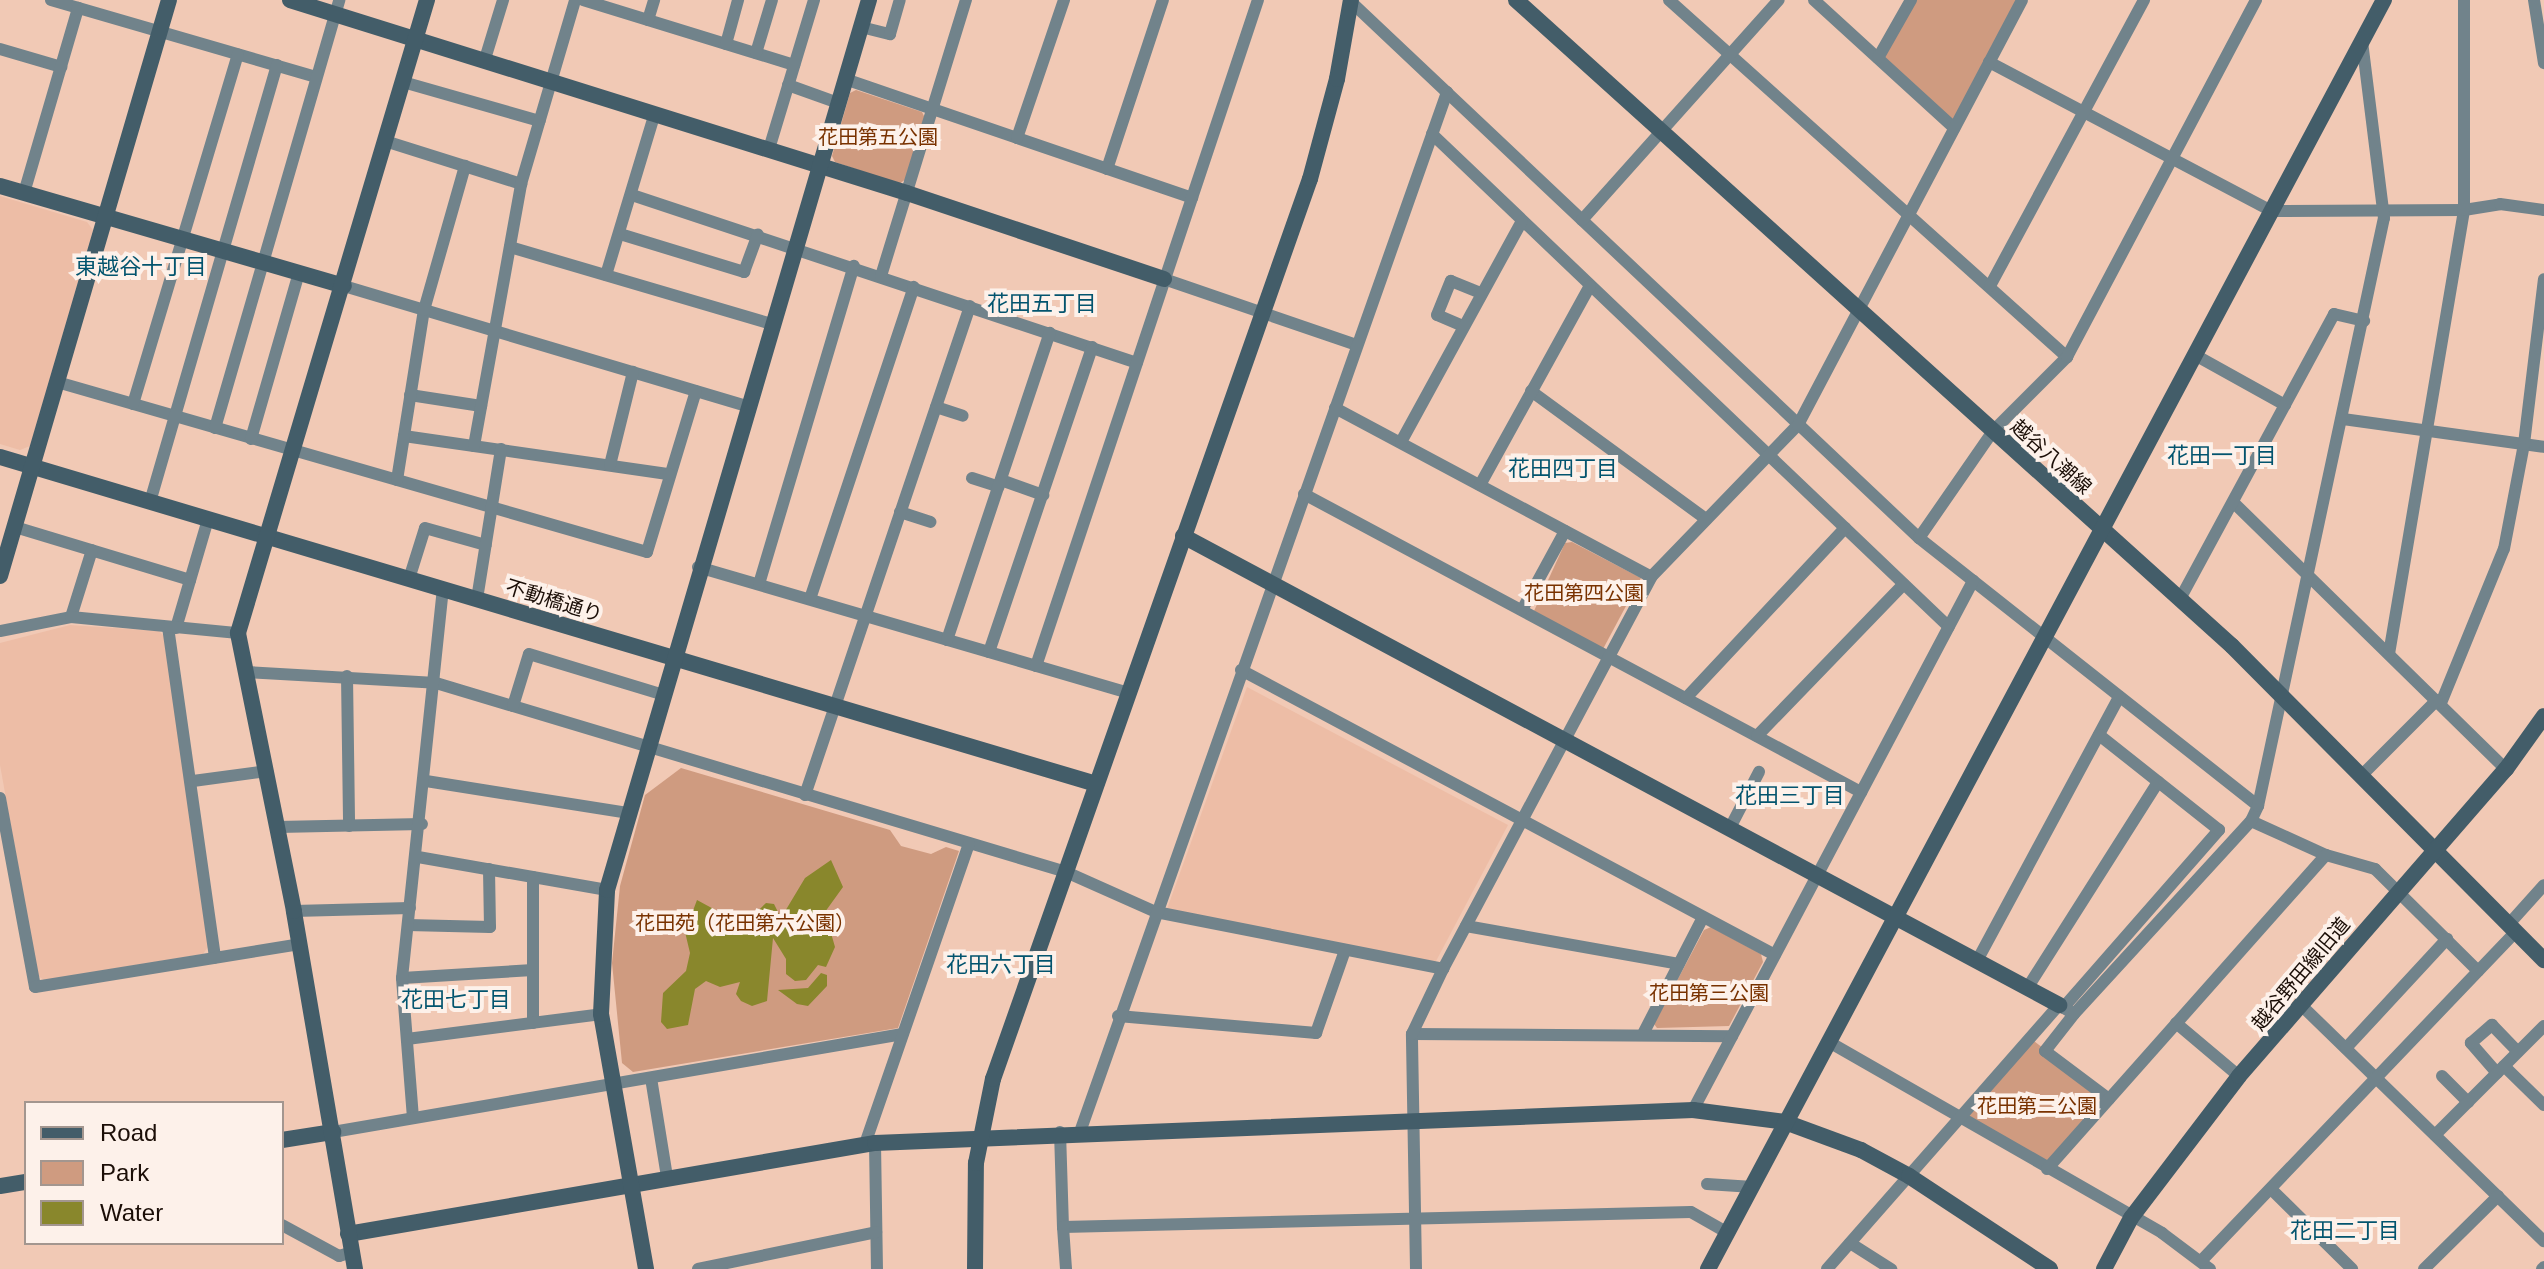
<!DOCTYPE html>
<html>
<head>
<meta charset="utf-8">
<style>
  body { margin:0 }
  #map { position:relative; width:2544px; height:1269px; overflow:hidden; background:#f1c9b5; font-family:Arial,"Noto Sans JP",sans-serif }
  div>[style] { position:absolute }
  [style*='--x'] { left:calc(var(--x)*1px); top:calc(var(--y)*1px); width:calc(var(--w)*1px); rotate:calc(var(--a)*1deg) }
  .built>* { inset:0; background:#edbda6 }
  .green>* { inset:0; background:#cf9b80 }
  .water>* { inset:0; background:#89872c }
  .street>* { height:12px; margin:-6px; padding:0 6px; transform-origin:6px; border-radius:6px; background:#71838b }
  .secondary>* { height:16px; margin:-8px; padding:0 8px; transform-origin:8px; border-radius:8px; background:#435d69 }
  span { translate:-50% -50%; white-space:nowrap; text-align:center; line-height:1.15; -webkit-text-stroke:8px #fdf1ea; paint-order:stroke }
  .park-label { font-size:20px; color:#793200 }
  .street-label { font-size:20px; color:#1b0e07 }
  .neighbourhood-label { font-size:22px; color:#03546e }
  .legend { position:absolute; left:24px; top:1101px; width:260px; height:144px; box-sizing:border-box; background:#fdf1ea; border:2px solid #a3968f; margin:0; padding:10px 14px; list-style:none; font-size:24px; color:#1b0e07 }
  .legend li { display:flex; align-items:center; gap:16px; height:40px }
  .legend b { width:40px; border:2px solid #a3968f }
</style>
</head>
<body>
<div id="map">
  <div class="built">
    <i style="clip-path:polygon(0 196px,87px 222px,93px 230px,30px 446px,20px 450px,0 444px)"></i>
    <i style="clip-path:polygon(70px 625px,159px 631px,167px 639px,210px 944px,203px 954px,44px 980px,38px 976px,0 765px,0 643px)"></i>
    <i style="clip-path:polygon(1247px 687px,1508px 825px,1435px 963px,1167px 909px)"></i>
  </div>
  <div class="green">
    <i style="clip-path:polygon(1915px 0,2019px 0,1955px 123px,1882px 57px)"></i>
    <i style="clip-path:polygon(856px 90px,922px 112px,925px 118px,906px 179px,899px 184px,835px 162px,832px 156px,850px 93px)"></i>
    <i style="clip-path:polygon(1572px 542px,1641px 578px,1603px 649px,1534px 611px,1565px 543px)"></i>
    <i style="clip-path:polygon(681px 768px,890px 830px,901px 846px,931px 854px,946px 847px,959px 851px,898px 1028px,633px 1072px,622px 1063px,612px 963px,620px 886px,645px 795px)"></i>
    <i style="clip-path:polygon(1711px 927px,1761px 954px,1763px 962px,1729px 1026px,1657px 1028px,1654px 1024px,1704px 930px)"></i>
    <i style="clip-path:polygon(2030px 1038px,2109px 1099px,2047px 1169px,1960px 1118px)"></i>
  </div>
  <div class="water">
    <i style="clip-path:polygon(831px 860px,843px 887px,825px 912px,835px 947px,826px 967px,818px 965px,806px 980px,795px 981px,786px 974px,786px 959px,773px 938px,767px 1001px,752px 1006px,741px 1001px,736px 994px,740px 982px,720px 987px,706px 981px,695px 989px,688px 1025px,667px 1029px,661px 1022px,663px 993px,686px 971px,690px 953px,685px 932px,697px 900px,743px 925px,766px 903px,774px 904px,781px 918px,805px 878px)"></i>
    <i style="clip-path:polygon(821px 973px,827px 975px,827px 986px,808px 1006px,797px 1004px,778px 990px,808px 988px)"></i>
  </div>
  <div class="street">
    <i style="--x:51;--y:0;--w:276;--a:16.2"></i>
    <i style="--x:583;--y:0;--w:221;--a:17.1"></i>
    <i style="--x:1349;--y:0;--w:784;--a:43.35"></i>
    <i style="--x:1919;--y:538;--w:432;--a:38.3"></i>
    <i style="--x:1669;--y:0;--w:535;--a:41.89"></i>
    <i style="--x:1814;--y:0;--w:190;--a:42.4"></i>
    <i style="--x:2534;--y:0;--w:64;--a:81"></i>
    <i style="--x:648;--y:20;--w:21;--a:-73"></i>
    <i style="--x:861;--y:27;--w:30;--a:14"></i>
    <i style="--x:890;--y:34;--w:35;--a:-74"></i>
    <i style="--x:726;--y:44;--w:46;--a:-74.7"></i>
    <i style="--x:0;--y:49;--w:64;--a:16.4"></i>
    <i style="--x:756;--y:53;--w:55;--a:-73.2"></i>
    <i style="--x:1878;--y:58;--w:67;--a:-60.4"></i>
    <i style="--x:485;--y:59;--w:62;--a:-73"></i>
    <i style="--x:1989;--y:62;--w:320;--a:27.8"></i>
    <i style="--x:2272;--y:211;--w:192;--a:-0.3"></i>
    <i style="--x:2464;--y:210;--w:36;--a:-9"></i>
    <i style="--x:2500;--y:204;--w:44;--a:7.8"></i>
    <i style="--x:845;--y:79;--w:367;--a:18.9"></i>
    <i style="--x:403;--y:82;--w:142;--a:15.9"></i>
    <i style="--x:788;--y:85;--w:53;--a:19.8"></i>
    <i style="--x:1432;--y:134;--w:714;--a:43.64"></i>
    <i style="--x:1017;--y:138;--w:146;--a:-71.2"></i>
    <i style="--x:385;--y:141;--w:143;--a:17.5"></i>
    <i style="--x:769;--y:149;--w:156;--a:-73.2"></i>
    <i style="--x:1107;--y:169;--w:178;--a:-71.7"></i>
    <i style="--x:24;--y:193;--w:193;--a:-73.7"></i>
    <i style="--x:632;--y:195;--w:532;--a:18.4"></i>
    <i style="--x:1582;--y:220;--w:295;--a:-48.2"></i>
    <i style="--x:620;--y:234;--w:130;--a:17"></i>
    <i style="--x:744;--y:272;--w:40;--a:-69.8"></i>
    <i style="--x:510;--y:247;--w:272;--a:16.4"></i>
    <i style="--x:606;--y:275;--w:169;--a:-73.2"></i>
    <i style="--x:881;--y:276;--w:289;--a:-72.9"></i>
    <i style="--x:1164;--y:279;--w:204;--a:18.9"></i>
    <i style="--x:344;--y:286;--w:420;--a:16.6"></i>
    <i style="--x:1990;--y:286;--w:325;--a:-61.7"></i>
    <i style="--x:1463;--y:326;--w:28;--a:-157"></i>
    <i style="--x:1437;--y:315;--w:37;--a:-68"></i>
    <i style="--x:1451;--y:281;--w:32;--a:22"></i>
    <i style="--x:2195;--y:355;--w:103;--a:29.1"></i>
    <i style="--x:57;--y:382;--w:614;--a:16.07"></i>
    <i style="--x:647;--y:552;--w:168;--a:-73.1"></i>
    <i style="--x:1531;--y:391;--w:217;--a:36.2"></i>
    <i style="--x:410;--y:395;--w:72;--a:8.8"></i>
    <i style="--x:133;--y:404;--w:365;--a:-73.3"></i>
    <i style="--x:936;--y:407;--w:28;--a:18"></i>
    <i style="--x:1335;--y:408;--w:358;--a:28.1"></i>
    <i style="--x:2343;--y:419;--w:203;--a:7.9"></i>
    <i style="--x:215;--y:428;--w:446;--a:-73.8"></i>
    <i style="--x:404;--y:436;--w:268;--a:8.2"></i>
    <i style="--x:251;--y:439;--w:173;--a:-73.9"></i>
    <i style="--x:1401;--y:442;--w:252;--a:-61.3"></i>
    <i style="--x:474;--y:446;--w:266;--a:-79.8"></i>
    <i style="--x:521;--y:184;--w:192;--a:-73.6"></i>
    <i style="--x:610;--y:465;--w:96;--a:-76.1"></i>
    <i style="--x:972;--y:478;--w:28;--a:18"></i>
    <i style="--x:397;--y:480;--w:172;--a:-81"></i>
    <i style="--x:424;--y:310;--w:150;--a:-74.1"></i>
    <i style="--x:1001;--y:480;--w:45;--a:19.7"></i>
    <i style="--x:1480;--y:485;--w:227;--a:-61.1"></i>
    <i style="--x:1304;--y:494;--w:632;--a:28.15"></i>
    <i style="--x:150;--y:502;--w:455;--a:-73.8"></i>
    <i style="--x:2235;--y:504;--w:379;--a:44.4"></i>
    <i style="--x:900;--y:512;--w:32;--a:18"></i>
    <i style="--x:15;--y:527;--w:183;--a:16.8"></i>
    <i style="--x:1919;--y:538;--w:130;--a:-55.3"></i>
    <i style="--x:1993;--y:431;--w:105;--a:-45"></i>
    <i style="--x:2067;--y:357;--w:404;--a:-62.1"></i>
    <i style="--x:698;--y:567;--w:448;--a:16.3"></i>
    <i style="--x:409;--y:579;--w:53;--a:-72.6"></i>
    <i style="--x:425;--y:528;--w:63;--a:15.6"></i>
    <i style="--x:759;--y:584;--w:332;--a:-73.4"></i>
    <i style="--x:477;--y:599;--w:152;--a:-80.9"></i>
    <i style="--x:810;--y:599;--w:329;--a:-71.6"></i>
    <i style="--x:2180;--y:599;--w:324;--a:-61.6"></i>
    <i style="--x:2334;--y:314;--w:31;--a:13"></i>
    <i style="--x:1522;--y:610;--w:90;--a:-61.4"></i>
    <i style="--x:71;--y:617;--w:70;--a:-72.6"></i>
    <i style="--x:168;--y:627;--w:334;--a:81.9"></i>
    <i style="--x:176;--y:628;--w:114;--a:-73.6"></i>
    <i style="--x:0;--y:631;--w:72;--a:-11.2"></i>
    <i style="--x:71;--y:617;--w:168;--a:5.5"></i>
    <i style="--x:947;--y:640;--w:324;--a:-71.5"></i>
    <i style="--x:989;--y:652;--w:322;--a:-71.3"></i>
    <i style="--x:2389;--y:654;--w:450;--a:-80.4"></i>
    <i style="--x:2464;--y:210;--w:210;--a:-90"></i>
    <i style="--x:1036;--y:666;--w:702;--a:-71.57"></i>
    <i style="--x:1241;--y:670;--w:605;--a:28.09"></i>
    <i style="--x:247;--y:672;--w:189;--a:3.3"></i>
    <i style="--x:436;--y:683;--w:658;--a:16.7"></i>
    <i style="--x:1066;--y:872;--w:98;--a:24"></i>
    <i style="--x:1156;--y:912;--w:293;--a:11.2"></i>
    <i style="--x:347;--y:676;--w:150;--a:89.2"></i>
    <i style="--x:1686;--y:698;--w:233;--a:-46.9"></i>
    <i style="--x:2441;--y:703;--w:166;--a:-67.8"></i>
    <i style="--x:2504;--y:549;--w:107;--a:-79.2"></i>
    <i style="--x:2524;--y:444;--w:166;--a:-83.1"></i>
    <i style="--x:513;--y:706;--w:54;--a:-72.9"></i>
    <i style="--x:529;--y:654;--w:138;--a:16.9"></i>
    <i style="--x:1757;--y:736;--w:211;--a:-46"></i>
    <i style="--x:2362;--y:775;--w:106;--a:-45"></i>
    <i style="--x:193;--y:781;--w:75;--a:-7.7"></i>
    <i style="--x:426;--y:781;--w:204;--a:9"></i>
    <i style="--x:805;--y:795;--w:516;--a:-71.35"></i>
    <i style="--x:0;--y:798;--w:192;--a:79.5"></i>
    <i style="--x:35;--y:987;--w:268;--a:-9.2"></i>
    <i style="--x:2251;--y:821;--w:82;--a:24.4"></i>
    <i style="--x:2326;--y:855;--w:51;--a:15.9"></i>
    <i style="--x:2375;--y:869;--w:145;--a:44.7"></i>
    <i style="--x:1731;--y:826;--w:61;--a:-62.6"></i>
    <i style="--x:278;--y:827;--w:144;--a:-1.2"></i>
    <i style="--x:418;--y:857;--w:192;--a:9.9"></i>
    <i style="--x:294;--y:911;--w:116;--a:-1.5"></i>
    <i style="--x:2509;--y:924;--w:52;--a:-48.1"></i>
    <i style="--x:408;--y:925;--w:82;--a:1.4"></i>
    <i style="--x:490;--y:927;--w:58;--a:-91"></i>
    <i style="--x:1466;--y:926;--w:216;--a:10.1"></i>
    <i style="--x:1978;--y:959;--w:298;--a:-61.7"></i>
    <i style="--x:402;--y:978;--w:131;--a:-3.5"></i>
    <i style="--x:2028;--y:987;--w:243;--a:-57.6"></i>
    <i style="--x:2301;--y:1005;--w:339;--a:44.2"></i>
    <i style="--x:2063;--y:1008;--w:237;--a:-48.8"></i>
    <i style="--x:2219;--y:830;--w:153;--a:-141.6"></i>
    <i style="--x:2074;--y:1014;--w:47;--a:128.1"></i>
    <i style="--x:2045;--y:1051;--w:80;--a:36.9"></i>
    <i style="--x:1118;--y:1016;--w:199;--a:4.9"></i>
    <i style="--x:1316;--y:1033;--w:88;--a:-70.7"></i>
    <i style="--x:533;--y:1023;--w:146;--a:-90"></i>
    <i style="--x:2176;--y:1023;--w:82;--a:40.1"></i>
    <i style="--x:1644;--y:1032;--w:129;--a:-62.8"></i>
    <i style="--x:1412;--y:1034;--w:320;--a:0.4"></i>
    <i style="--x:407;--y:1039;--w:196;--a:-7.3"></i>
    <i style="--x:1829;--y:1042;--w:384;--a:29.8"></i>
    <i style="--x:2162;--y:1233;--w:60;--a:36.9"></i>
    <i style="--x:2346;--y:1048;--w:149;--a:-47.2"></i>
    <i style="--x:2504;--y:1066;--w:56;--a:44.3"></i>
    <i style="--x:2497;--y:1073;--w:40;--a:-131"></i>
    <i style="--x:2471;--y:1043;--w:28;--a:-41"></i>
    <i style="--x:2492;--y:1025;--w:37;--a:46"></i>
    <i style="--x:2442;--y:1076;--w:37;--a:45"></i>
    <i style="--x:651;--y:1078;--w:100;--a:80.8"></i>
    <i style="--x:1693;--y:1110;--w:599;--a:-62.11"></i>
    <i style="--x:413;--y:1118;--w:140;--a:-94.5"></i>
    <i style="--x:402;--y:978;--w:391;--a:-84"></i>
    <i style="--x:333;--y:1132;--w:578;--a:-9.76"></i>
    <i style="--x:1060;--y:1132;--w:95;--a:88.2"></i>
    <i style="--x:1063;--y:1227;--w:628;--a:-1.37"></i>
    <i style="--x:1691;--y:1212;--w:43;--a:29.6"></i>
    <i style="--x:1080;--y:1132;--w:1103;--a:-70.56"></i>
    <i style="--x:2435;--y:1135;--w:154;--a:-45"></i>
    <i style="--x:875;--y:1143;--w:126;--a:89.1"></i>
    <i style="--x:865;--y:1144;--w:318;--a:-70.9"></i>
    <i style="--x:2047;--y:1169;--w:420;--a:-48.4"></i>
    <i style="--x:1707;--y:1184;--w:46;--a:3.7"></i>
    <i style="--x:2271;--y:1189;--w:114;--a:44.6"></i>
    <i style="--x:282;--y:1225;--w:65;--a:28.5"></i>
    <i style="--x:339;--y:1256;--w:14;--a:-17"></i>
    <i style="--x:1063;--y:1227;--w:42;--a:85.9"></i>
    <i style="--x:1850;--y:1243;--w:49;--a:32.4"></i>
    <i style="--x:2202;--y:1260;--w:455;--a:-46.3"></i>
    <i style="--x:698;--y:1269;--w:182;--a:-11.7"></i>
    <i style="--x:1416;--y:1269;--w:235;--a:-91"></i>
    <i style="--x:1412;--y:1034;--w:72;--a:-64.5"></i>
    <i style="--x:1443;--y:969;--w:444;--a:-62"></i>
    <i style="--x:1651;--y:577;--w:211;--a:-46"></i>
    <i style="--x:1798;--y:425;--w:480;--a:-62.2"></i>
    <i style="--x:1827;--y:1269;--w:351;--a:-48.7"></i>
    <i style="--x:2059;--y:1005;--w:17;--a:31"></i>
    <i style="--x:2074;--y:1014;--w:262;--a:-47.5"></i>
    <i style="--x:2251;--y:821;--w:17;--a:-65"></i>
    <i style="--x:2258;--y:806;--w:601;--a:-77.91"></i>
    <i style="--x:2384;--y:218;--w:178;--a:-97.1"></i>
    <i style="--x:2424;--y:1269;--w:104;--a:-44.6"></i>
    <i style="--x:2542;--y:1269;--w:3;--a:-45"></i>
  </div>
  <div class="secondary">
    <i style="--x:290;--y:0;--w:646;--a:17.37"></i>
    <i style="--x:907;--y:193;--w:271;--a:18.5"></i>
    <i style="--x:1516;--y:0;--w:964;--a:42.06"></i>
    <i style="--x:2232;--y:646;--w:443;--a:45.2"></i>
    <i style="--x:0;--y:186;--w:358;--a:16.2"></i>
    <i style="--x:0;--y:457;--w:1144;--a:16.61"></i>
    <i style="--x:1183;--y:536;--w:994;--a:28.16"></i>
    <i style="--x:0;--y:576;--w:600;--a:-73.65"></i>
    <i style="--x:282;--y:1140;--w:52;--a:-8.9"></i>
    <i style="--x:0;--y:1186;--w:26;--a:-9"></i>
    <i style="--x:348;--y:1234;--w:535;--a:-9.8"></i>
    <i style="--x:875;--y:1143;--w:819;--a:-2.31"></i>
    <i style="--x:1693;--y:1110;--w:93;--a:7.4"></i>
    <i style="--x:1785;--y:1122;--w:81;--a:20.2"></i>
    <i style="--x:1861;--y:1150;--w:55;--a:28.4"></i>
    <i style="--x:1909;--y:1176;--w:169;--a:33.4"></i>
    <i style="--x:355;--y:1269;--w:363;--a:-99.7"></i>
    <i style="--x:294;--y:911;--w:284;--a:-101.4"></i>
    <i style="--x:238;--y:633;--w:661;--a:-73.38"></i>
    <i style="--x:646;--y:1269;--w:259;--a:-100"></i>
    <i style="--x:601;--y:1014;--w:124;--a:-87.2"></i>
    <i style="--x:607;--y:890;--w:928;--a:-73.6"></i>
    <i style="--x:975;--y:1269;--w:106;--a:-89.5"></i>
    <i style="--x:976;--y:1163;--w:86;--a:-78.6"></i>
    <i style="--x:993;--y:1079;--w:954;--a:-70.6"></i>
    <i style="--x:1310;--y:179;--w:104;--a:-74.9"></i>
    <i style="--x:1337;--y:79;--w:80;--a:-80"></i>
    <i style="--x:1708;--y:1269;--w:1438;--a:-61.96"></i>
    <i style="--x:2104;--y:1269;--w:58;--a:-62.1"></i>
    <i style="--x:2131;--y:1218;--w:178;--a:-52.7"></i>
    <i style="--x:2239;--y:1076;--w:407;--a:-49"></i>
    <i style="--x:2506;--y:769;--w:65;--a:-54.4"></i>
  </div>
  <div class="park-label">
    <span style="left:878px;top:137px">花田第五公園</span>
    <span style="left:1584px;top:593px">花田第四公園</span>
    <span style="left:745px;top:923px">花田苑（花田第六公園）</span>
    <span style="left:1709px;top:993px">花田第三公園</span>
    <span style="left:2037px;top:1106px">花田第二公園</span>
  </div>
  <div class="street-label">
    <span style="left:2051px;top:457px;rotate:42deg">越谷八潮線</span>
    <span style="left:554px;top:601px;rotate:17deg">不動橋通り</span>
    <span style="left:2301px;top:974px;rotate:-50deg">越谷野田線旧道</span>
  </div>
  <div class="neighbourhood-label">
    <span style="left:141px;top:267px">東越谷十丁目</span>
    <span style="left:1042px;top:304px">花田五丁目</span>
    <span style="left:2222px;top:456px">花田一丁目</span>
    <span style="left:1563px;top:469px">花田四丁目</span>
    <span style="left:1790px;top:796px">花田三丁目</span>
    <span style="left:1001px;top:965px">花田六丁目</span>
    <span style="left:456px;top:1000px">花田七丁目</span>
    <span style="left:2345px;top:1231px">花田二丁目</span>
  </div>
  <ul class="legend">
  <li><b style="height:10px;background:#435d69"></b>Road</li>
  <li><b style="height:22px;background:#cf9b80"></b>Park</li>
  <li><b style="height:22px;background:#89872c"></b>Water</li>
  </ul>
</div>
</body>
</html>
